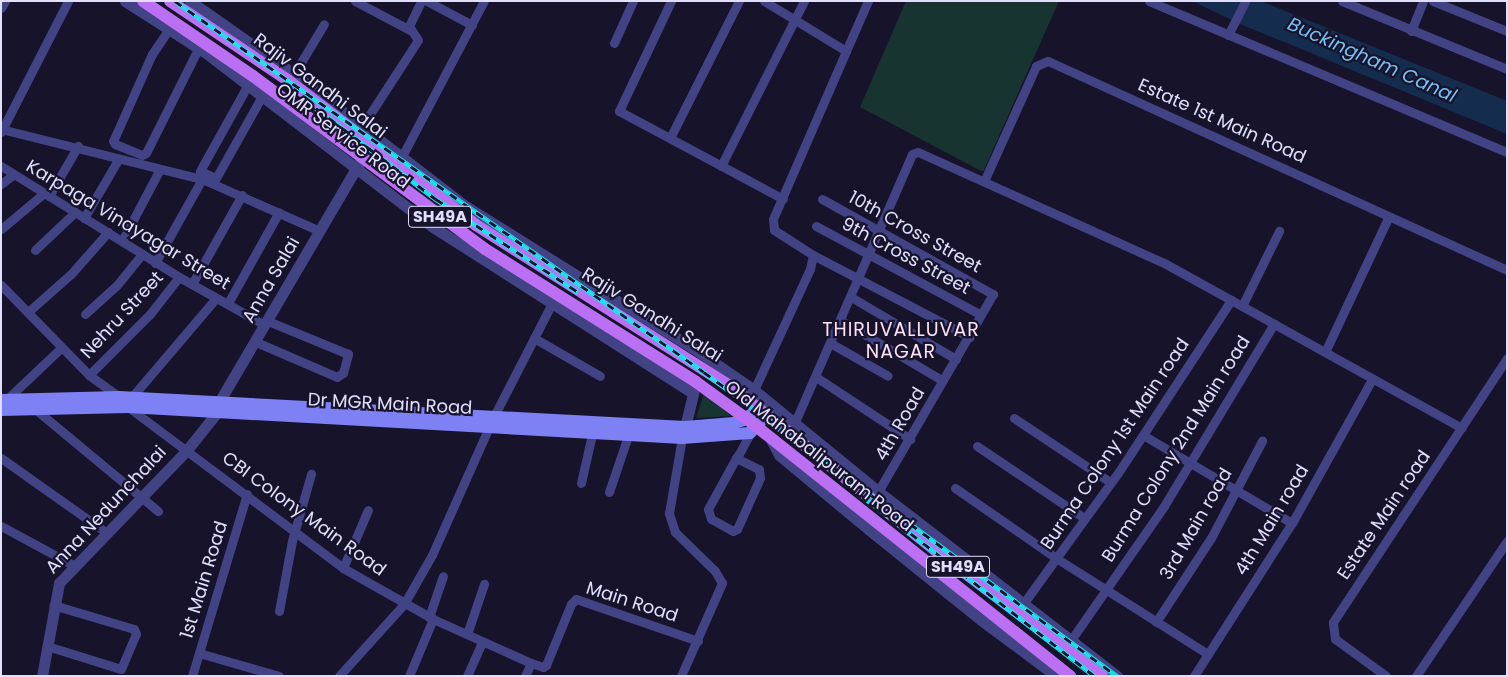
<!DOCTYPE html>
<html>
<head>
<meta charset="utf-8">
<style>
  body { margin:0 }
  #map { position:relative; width:1508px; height:677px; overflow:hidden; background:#16132a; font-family:Poppins,sans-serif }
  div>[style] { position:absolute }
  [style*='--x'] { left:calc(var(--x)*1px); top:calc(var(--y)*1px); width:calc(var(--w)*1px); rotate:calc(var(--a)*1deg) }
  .green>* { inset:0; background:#173431 }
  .water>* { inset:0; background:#142c4d }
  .minor>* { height:9px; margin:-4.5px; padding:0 4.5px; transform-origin:4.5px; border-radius:4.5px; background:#424385 }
  .tertiary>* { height:11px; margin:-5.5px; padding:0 5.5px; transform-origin:5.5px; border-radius:5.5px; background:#424385 }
  .secondary>* { height:12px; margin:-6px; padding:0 6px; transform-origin:6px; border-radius:6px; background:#7e81f4 }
  .primary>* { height:12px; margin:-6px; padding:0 6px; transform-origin:6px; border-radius:6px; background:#bb6ff3 }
  .rail>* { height:4.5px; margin-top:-2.25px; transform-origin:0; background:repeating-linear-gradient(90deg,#16132a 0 8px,#1be2ec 0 16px); box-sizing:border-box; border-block:1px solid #1be2ec }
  span { translate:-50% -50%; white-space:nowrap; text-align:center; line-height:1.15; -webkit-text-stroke:4.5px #16132a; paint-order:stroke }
  .shield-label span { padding:1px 4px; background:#16132a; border:1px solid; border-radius:4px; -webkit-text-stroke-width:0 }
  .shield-label { font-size:16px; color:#e1dffc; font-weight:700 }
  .street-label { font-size:18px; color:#e1dffc }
  .water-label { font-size:19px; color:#76bff4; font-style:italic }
  .neighbourhood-label { font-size:19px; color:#fde1f4; letter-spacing:1px }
  .frame { position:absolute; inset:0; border:2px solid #e1dffc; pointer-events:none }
</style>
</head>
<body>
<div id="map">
  <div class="green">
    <i style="clip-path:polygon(906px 1px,1059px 1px,983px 172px,860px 107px)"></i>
    <i style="clip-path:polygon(704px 393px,731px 416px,696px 418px)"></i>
  </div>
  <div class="water">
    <i style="clip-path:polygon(1192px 1px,1261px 1px,1507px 101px,1507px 134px,1240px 24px)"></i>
  </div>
  <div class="minor">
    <i style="--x:355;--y:1;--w:62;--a:27.8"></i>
    <i style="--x:427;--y:1;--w:51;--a:28.1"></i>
    <i style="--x:671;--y:1;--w:122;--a:115.3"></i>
    <i style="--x:619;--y:111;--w:186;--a:28.2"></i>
    <i style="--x:1149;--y:1;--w:389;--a:22.9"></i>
    <i style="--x:1342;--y:1;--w:178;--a:22.4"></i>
    <i style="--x:1433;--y:1;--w:80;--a:22.1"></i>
    <i style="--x:1;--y:8;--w:8;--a:-60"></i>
    <i style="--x:169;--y:29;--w:30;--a:124"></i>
    <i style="--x:152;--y:54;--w:95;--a:114.1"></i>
    <i style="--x:113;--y:141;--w:4;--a:56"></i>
    <i style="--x:115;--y:144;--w:29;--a:22"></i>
    <i style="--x:142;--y:155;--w:4;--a:-27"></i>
    <i style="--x:146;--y:153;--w:116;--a:-63.4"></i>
    <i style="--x:1411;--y:31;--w:32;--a:-68"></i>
    <i style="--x:1228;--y:35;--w:38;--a:-63"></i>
    <i style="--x:614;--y:43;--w:46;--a:-65.7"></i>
    <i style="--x:846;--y:51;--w:55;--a:-66.3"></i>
    <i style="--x:294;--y:74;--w:58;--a:-59"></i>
    <i style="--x:250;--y:81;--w:103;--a:119.1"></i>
    <i style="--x:200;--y:171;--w:17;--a:24"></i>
    <i style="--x:216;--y:178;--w:94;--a:-60.7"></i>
    <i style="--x:1;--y:129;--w:207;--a:14"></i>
    <i style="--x:202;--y:179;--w:129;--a:23.8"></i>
    <i style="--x:359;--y:131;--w:108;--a:-57"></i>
    <i style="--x:418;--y:40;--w:17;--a:-123"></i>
    <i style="--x:409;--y:26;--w:28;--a:-64"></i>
    <i style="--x:1;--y:132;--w:147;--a:-62.9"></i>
    <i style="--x:670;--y:138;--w:153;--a:-63.3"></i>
    <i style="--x:399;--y:162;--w:182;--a:-62.2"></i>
    <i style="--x:1;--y:166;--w:210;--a:31.9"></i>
    <i style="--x:179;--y:277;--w:98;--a:29.2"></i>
    <i style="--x:721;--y:166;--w:185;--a:-63.3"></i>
    <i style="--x:985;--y:179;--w:124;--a:-65.7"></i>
    <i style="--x:1036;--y:66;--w:13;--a:-23"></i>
    <i style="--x:1048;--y:61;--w:504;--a:24.48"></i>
    <i style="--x:1;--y:184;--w:15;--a:-37"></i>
    <i style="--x:49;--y:196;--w:58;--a:-59.9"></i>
    <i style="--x:822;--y:199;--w:196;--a:29.1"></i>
    <i style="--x:993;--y:294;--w:233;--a:120.2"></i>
    <i style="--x:84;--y:218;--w:69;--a:-59.7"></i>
    <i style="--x:816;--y:226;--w:187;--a:28.3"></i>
    <i style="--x:1;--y:229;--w:56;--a:-39.9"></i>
    <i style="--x:122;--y:241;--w:81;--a:-62.2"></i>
    <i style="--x:35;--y:250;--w:55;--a:-43.5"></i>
    <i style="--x:813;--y:255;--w:177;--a:27.6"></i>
    <i style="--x:155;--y:263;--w:96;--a:-60.8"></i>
    <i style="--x:192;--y:284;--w:102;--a:-60.7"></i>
    <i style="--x:1;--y:285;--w:126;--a:45.6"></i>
    <i style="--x:89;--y:375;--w:37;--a:36"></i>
    <i style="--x:851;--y:297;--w:122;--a:30.6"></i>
    <i style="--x:228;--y:303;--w:104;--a:-60.7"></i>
    <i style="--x:1242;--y:306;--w:84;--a:-63.7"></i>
    <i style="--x:28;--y:312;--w:57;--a:-41.5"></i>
    <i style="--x:71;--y:274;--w:56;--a:-48.6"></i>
    <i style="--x:85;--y:314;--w:43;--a:-42.2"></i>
    <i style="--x:117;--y:285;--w:40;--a:-51"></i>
    <i style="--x:842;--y:321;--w:117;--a:30.7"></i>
    <i style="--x:534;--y:338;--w:76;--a:29.9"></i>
    <i style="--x:256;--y:342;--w:88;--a:23.4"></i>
    <i style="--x:337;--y:377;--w:7;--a:-34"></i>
    <i style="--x:343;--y:373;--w:20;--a:-75"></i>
    <i style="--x:348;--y:354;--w:87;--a:-157.6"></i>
    <i style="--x:832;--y:344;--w:64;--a:29.7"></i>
    <i style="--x:1325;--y:352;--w:150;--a:-64.8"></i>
    <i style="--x:89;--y:375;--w:86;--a:-45"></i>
    <i style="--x:150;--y:314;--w:47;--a:-51.9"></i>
    <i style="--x:816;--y:377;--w:113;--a:33.4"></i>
    <i style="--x:754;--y:390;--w:133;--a:-65.2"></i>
    <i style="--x:810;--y:269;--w:14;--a:-78"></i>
    <i style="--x:813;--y:255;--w:46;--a:-147.3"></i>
    <i style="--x:774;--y:230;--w:11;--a:-95"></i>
    <i style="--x:773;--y:219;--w:183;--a:-66.5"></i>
    <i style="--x:846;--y:51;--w:96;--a:-148.6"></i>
    <i style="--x:131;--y:398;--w:131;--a:-49.6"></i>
    <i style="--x:5;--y:401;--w:77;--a:-43.4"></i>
    <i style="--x:128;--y:407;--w:269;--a:36.8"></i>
    <i style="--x:343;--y:568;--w:103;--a:29.5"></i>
    <i style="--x:433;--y:619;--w:107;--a:24.2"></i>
    <i style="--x:531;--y:663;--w:13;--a:18"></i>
    <i style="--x:543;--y:667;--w:4;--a:-34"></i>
    <i style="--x:546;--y:665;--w:66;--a:-67.7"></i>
    <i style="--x:571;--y:604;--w:7;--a:-45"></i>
    <i style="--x:576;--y:599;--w:129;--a:19"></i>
    <i style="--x:35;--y:409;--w:160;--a:39.7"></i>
    <i style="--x:1014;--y:418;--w:115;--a:33.7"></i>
    <i style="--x:795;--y:422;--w:292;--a:-66.4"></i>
    <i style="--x:912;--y:154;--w:6;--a:-18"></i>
    <i style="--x:918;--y:152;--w:272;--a:24.3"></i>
    <i style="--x:1166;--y:264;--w:338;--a:29"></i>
    <i style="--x:1143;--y:435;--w:173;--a:30.6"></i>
    <i style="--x:977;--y:446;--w:129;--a:33.9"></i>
    <i style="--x:1;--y:458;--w:130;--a:35.3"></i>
    <i style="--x:736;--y:458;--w:25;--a:26"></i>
    <i style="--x:759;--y:469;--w:9;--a:84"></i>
    <i style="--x:760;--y:478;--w:56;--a:114.3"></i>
    <i style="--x:737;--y:529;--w:4;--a:153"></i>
    <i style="--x:733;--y:531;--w:25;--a:-151"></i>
    <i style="--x:711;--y:519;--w:10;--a:-107"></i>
    <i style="--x:708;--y:509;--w:58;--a:-61.2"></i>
    <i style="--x:736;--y:458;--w:5;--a:-53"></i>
    <i style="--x:739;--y:454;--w:24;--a:-62"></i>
    <i style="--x:581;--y:483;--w:50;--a:-77.3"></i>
    <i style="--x:955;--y:488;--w:123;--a:34.7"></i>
    <i style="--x:1056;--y:558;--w:180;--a:32.3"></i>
    <i style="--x:609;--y:492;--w:59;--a:-71.3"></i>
    <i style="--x:1;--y:526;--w:84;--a:28.4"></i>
    <i style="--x:343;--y:568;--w:63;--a:-66.7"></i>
    <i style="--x:1023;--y:604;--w:162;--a:-54.1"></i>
    <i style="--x:1118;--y:473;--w:207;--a:-56.8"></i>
    <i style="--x:279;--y:611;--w:71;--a:-79.5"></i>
    <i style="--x:292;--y:541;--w:70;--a:-74.2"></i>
    <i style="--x:429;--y:617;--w:43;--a:-71.1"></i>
    <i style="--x:1156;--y:622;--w:100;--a:-56.8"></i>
    <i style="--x:1211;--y:538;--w:110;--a:-62.3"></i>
    <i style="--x:467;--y:634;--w:53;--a:-71.2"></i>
    <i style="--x:1071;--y:640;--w:163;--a:-55.2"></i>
    <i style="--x:1164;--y:506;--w:213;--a:-58.9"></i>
    <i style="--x:47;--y:646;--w:77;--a:17.3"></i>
    <i style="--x:121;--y:669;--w:38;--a:-67"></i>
    <i style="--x:136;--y:634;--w:5;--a:-112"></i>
    <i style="--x:134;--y:629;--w:84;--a:-163.5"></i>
    <i style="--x:199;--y:653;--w:83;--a:16"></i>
    <i style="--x:192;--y:676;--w:190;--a:-73.2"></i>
    <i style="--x:339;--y:676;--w:97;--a:-47.9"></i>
    <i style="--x:404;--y:604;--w:56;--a:-60.3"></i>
    <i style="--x:432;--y:555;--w:150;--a:-66"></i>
    <i style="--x:493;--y:418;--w:129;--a:-62.8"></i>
    <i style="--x:409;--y:676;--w:62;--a:-67.2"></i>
    <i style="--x:467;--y:676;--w:37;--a:-66"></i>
    <i style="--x:525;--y:676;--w:14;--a:-65"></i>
    <i style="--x:681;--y:676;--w:102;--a:-66.2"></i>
    <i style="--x:722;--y:583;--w:14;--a:-120"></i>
    <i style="--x:715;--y:571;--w:56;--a:-135.7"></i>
    <i style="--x:675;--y:532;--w:20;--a:-108"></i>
    <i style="--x:669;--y:513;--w:76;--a:-80.2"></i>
    <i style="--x:1194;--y:676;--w:182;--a:-57.4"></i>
    <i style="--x:1292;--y:523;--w:165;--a:-60.9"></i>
    <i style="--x:1386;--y:676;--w:63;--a:-144"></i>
    <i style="--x:1335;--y:639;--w:17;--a:-97"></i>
    <i style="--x:1333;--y:622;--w:316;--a:-56.6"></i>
    <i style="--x:1416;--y:676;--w:163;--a:-56"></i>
  </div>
  <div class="tertiary">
    <i style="--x:125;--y:1;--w:96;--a:32.7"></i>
    <i style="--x:206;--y:53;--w:286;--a:37.5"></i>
    <i style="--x:433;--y:227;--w:308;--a:32.6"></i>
    <i style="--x:190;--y:1;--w:127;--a:35.1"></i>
    <i style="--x:294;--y:74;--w:218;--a:37.6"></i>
    <i style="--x:467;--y:207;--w:274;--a:32"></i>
    <i style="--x:699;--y:352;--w:67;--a:34.6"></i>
    <i style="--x:754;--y:390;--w:161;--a:39.2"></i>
    <i style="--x:879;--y:492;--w:301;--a:37.7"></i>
    <i style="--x:685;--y:427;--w:42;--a:-76.3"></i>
    <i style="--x:769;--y:436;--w:21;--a:62"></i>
    <i style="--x:779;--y:455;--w:116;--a:39.7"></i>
    <i style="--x:868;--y:529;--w:145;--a:38.8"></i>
    <i style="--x:981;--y:620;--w:94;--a:36.7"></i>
    <i style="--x:42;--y:676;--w:95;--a:-79.6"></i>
    <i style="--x:59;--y:583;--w:185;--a:-46.1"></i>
    <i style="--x:187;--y:450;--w:50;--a:-51.5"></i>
    <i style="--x:218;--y:411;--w:9;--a:-84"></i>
    <i style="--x:219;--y:402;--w:277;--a:-59.6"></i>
  </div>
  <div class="secondary">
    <i style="--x:1;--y:400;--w:118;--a:-1.5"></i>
    <i style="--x:119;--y:397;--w:567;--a:3.03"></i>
    <i style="--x:685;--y:427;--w:49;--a:-4.7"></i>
    <i style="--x:734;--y:423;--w:14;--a:-17"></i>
    <i style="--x:747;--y:419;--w:16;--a:-50"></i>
    <i style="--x:1;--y:410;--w:127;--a:-1.4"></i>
    <i style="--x:128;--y:407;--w:555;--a:3.2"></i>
    <i style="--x:682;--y:438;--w:68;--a:-4.2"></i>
    <i style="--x:750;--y:433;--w:25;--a:-48"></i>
  </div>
  <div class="primary">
    <i style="--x:143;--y:1;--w:133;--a:34.3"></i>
    <i style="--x:253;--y:76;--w:289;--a:36.7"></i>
    <i style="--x:485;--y:249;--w:249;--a:32.2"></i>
    <i style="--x:696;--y:382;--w:63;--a:36"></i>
    <i style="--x:747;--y:419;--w:413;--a:38.5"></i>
    <i style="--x:170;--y:1;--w:143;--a:33.9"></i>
    <i style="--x:289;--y:81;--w:236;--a:37.6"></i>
    <i style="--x:476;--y:225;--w:304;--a:32.4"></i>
    <i style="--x:733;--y:388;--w:270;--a:38.7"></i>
    <i style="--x:944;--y:557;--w:198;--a:37"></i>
  </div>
  <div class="rail">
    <i style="--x:175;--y:1;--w:646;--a:35.04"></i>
    <i style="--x:704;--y:372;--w:513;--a:36.36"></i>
    <i style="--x:316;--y:108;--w:151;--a:37.2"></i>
    <i style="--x:436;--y:199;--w:170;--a:33.2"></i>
    <i style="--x:860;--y:494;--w:297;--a:37.8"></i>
  </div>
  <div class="shield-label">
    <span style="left:440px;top:217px">SH49A</span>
    <span style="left:958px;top:567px">SH49A</span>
  </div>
  <div class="street-label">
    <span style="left:320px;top:86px;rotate:37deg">Rajiv Gandhi Salai</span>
    <span style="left:1222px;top:121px;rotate:24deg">Estate 1st Main Road</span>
    <span style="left:343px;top:136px;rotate:37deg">OMR Service Road</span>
    <span style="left:128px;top:225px;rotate:31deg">Karpaga Vinayagar Street</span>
    <span style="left:915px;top:232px;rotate:29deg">10th Cross Street</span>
    <span style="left:906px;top:256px;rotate:28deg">9th Cross Street</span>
    <span style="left:271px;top:280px;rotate:-60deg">Anna Salai</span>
    <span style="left:122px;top:315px;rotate:-47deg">Nehru Street</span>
    <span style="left:652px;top:315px;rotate:32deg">Rajiv Gandhi Salai</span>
    <span style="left:390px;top:404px;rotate:3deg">Dr MGR Main Road</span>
    <span style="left:900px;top:424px;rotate:-60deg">4th Road</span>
    <span style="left:1115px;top:444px;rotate:-56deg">Burma Colony 1st Main road</span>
    <span style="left:1176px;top:449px;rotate:-58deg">Burma Colony 2nd Main road</span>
    <span style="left:819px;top:456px;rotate:38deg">Old Mahabalipuram Road</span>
    <span style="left:106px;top:510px;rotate:-47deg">Anna Nedunchalai</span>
    <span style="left:304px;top:514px;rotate:36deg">CBI Colony Main Road</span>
    <span style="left:1384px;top:515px;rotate:-56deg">Estate Main road</span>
    <span style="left:1272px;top:520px;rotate:-59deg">4th Main road</span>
    <span style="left:1196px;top:524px;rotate:-60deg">3rd Main road</span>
    <span style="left:204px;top:580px;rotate:-73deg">1st Main Road</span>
    <span style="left:632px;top:602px;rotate:18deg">Main Road</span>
  </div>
  <div class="water-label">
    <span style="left:1372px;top:60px;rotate:24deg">Buckingham Canal</span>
  </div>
  <div class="neighbourhood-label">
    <span style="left:901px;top:341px">THIRUVALLUVAR<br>NAGAR</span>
  </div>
  <div class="frame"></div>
</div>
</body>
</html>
